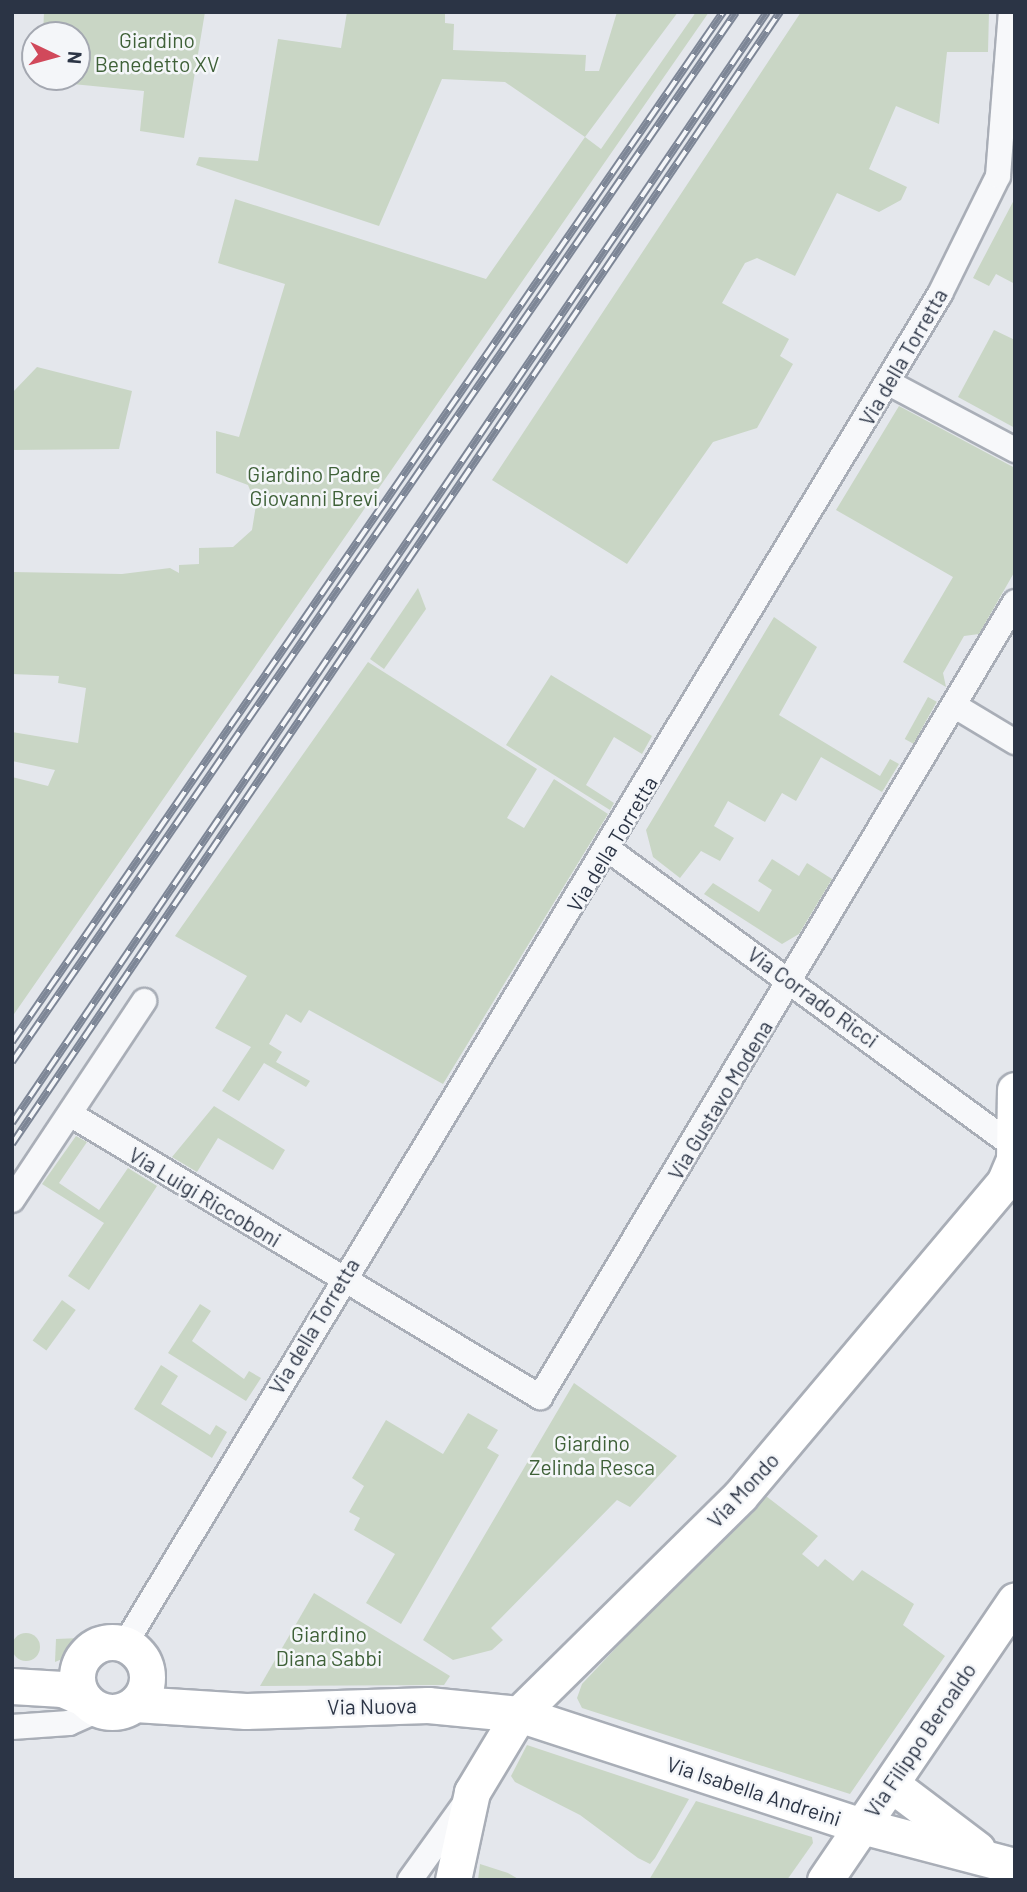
<!DOCTYPE html>
<html>
<head>
<meta charset="utf-8">
<style>
  body { margin:0 }
  #map { position:relative; width:1027px; height:1892px; overflow:hidden; background:#e4e7ec; font-family:Barlow,sans-serif }
  div>[style] { position:absolute }
  [style*='--x'] { left:calc(var(--x)*1px); top:calc(var(--y)*1px); width:calc(var(--w)*1px); rotate:calc(var(--a)*1deg) }
  .green>* { inset:0; background:#c9d6c5; transform-origin:0 0 }
  .round { border-radius:50% }
  .roads { filter:drop-shadow(2px 0 #a9aeb7) drop-shadow(-2px 0 #a9aeb7) drop-shadow(0 2px #a9aeb7) drop-shadow(0 -2px #a9aeb7) }
  .street>* { height:24px; margin:-12px; padding:0 12px; transform-origin:12px; border-radius:12px; background:#f7f8fa }
  .secondary>* { height:35px; margin:-17.5px; padding:0 17.5px; transform-origin:17.5px; border-radius:17.5px; background:#fff }
  .secondary>.ring { margin:-17.5px; padding:0; box-sizing:content-box; background:none; border:35px solid #fff; border-radius:50% }
  .rail>* { height:8px; margin-top:-4px; transform-origin:0; background:repeating-linear-gradient(90deg,#f4f6f9 0 16px,#7d8696 0 32px); box-sizing:border-box; border-block:2px solid #7d8696 }
  span { translate:-50% -50%; white-space:nowrap; text-align:center; line-height:1.15; -webkit-text-stroke:5px #f4f6f9; paint-order:stroke }
  .park-label { font-size:21px; color:#3f6138 }
  .street-label { font-size:21px; color:#2b3445 }
  .frame { position:absolute; inset:0; border:14px solid #2b3445; pointer-events:none }
  .north { position:absolute; left:21px; top:21px; width:70px; height:70px; box-sizing:border-box; background:#f4f6f9; border:2px solid #a4a8b1; border-radius:50%; rotate:95deg; font-size:19px; font-weight:700; line-height:28px; text-align:center; color:#2b3445 }
  .north::after { content:''; display:block; margin:auto; width:24px; height:32px; background:#d1495b; clip-path:polygon(50% 0,100% 100%,50% 72%,0 100%) }
</style>
</head>
<body>
<div id="map">
  <div class="green">
    <i style="clip-path:polygon(44px 12px,205px 12px,184px 138px,140px 131px,144px 91px,42px 81px,77px 77px,77px 35px,43px 35px)"></i>
    <i style="clip-path:polygon(347px 12px,445px 12px,445px 23px,454px 24px,453px 50px,586px 55px,585px 71px,599px 71px,617px 12px,678px 12px,585px 137px,601px 149px,696px 12px,709px 12px,12px 1017px,12px 777px,48px 786px,55px 770px,12px 761px,12px 732px,78px 743px,86px 688px,58px 683px,59px 676px,12px 674px,12px 572px,122px 574px,170px 568px,179px 573px,179px 565px,199px 564px,199px 548px,233px 547px,252px 530px,256px 505px,248px 485px,216px 473px,216px 431px,239px 437px,285px 284px,218px 263px,235px 199px,486px 279px,585px 137px,505px 82px,442px 79px,379px 226px,196px 165px,199px 157px,258px 161px,278px 39px,341px 48px)"></i>
    <i style="clip-path:polygon(801px 12px,989px 12px,988px 52px,947px 52px,939px 124px,896px 106px,869px 169px,907px 187px,901px 200px,879px 212px,837px 193px,795px 276px,757px 258px,745px 263px,722px 303px,789px 339px,780px 356px,793px 364px,757px 428px,713px 442px,627px 564px,492px 480px)"></i>
    <i style="clip-path:polygon(1015px 198px,1015px 284px,996px 274px,989px 286px,973px 278px)"></i>
    <i style="clip-path:polygon(994px 330px,1015px 340px,1015px 428px,958px 397px)"></i>
    <i style="clip-path:polygon(37px 367px,132px 391px,119px 449px,12px 450px,12px 393px)"></i>
    <i style="clip-path:polygon(899px 406px,1015px 468px,1015px 571px,979px 634px,964px 636px,943px 673px,946px 687px,903px 662px,953px 577px,836px 510px)"></i>
    <i style="clip-path:polygon(418px 588px,426px 609px,384px 669px,370px 659px)"></i>
    <i style="clip-path:polygon(774px 617px,817px 647px,779px 715px,880px 776px,890px 759px,899px 764px,882px 792px,821px 757px,796px 801px,782px 793px,765px 822px,728px 801px,714px 826px,734px 838px,720px 861px,701px 851px,680px 878px,653px 857px,646px 830px)"></i>
    <i style="clip-path:polygon(368px 662px,537px 769px,507px 818px,524px 828px,554px 779px,608px 814px,443px 1084px,309px 1010px,301px 1023px,286px 1014px,269px 1044px,282px 1052px,276px 1062px,310px 1081px,306px 1087px,264px 1063px,239px 1101px,222px 1091px,251px 1047px,215px 1028px,247px 976px,175px 936px)"></i>
    <i style="clip-path:polygon(551px 675px,652px 736px,642px 754px,614px 737px,586px 785px,614px 803px,610px 810px,506px 745px)"></i>
    <i style="left:928px;top:697px;width:10px;height:48px;rotate:29deg"></i>
    <i style="clip-path:polygon(772px 859px,799px 876px,807px 863px,832px 879px,799px 934px,782px 944px,704px 894px,713px 883px,759px 912px,772px 890px,758px 881px)"></i>
    <i style="clip-path:polygon(214px 1106px,285px 1150px,273px 1170px,218px 1138px,197px 1172px,172px 1157px)"></i>
    <i style="clip-path:polygon(76px 1136px,87px 1142px,59px 1183px,99px 1210px,128px 1168px,157px 1186px,89px 1290px,68px 1276px,104px 1223px,42px 1184px)"></i>
    <i style="left:62px;top:1300px;width:17px;height:50px;rotate:36deg"></i>
    <i style="clip-path:polygon(200px 1304px,211px 1311px,192px 1341px,244px 1379px,249px 1371px,261px 1378px,246px 1401px,168px 1353px)"></i>
    <i style="clip-path:polygon(161px 1365px,178px 1376px,161px 1404px,210px 1435px,216px 1425px,227px 1432px,212px 1458px,134px 1409px)"></i>
    <i style="clip-path:polygon(574px 1383px,677px 1456px,630px 1507px,617px 1500px,491px 1628px,503px 1640px,492px 1650px,453px 1660px,423px 1640px)"></i>
    <i style="clip-path:polygon(468px 1413px,498px 1430px,487px 1448px,499px 1455px,401px 1624px,366px 1603px,395px 1554px,354px 1530px,360px 1518px,349px 1512px,364px 1486px,352px 1478px,386px 1420px,443px 1454px)"></i>
    <i style="clip-path:polygon(762px 1493px,818px 1536px,802px 1554px,818px 1567px,825px 1559px,853px 1581px,862px 1570px,914px 1604px,903px 1625px,945px 1656px,850px 1794px,582px 1708px,577px 1698px,582px 1684px)"></i>
    <i style="clip-path:polygon(314px 1593px,450px 1676px,444px 1685px,260px 1686px)"></i>
    <i class="round" style="left:12px;top:1633px;width:28px;height:28px"></i>
    <i style="clip-path:polygon(80px 1638px,67px 1657px,55px 1662px,56px 1639px)"></i>
    <i style="clip-path:polygon(527px 1745px,689px 1799px,655px 1858px,650px 1864px,638px 1858px,580px 1815px,515px 1782px,511px 1776px)"></i>
    <i style="clip-path:polygon(696px 1801px,812px 1837px,813px 1843px,787px 1880px,649px 1880px)"></i>
    <i style="clip-path:polygon(480px 1864px,508px 1873px,520px 1880px,478px 1880px)"></i>
  </div>
  <div class="roads">
    <div class="street">
      <i style="--x:889;--y:383;--w:143;--a:28"></i>
      <i style="--x:955;--y:706;--w:70;--a:31"></i>
      <i style="--x:609;--y:850;--w:503;--a:36.19"></i>
      <i style="--x:70;--y:1114;--w:549;--a:31.05"></i>
      <i style="--x:540;--y:1397;--w:926;--a:-59.14"></i>
      <i style="--x:12;--y:1200;--w:239;--a:-56.4"></i>
      <i style="--x:125;--y:1644;--w:1577;--a:-58.88"></i>
      <i style="--x:940;--y:294;--w:131;--a:-63.8"></i>
      <i style="--x:998;--y:176;--w:165;--a:-85.5"></i>
      <i style="--x:12;--y:1727;--w:57;--a:-4"></i>
      <i style="--x:69;--y:1723;--w:32;--a:-24"></i>
      <i style="--x:410;--y:1880;--w:96;--a:-54.3"></i>
    </div>
    <div class="secondary">
      <i class="ring" style="left:77px;top:1642px;width:35px;height:35px"></i>
      <i style="--x:12;--y:1686;--w:50;--a:3.4"></i>
      <i style="--x:62;--y:1689;--w:23;--a:23"></i>
      <i style="--x:135;--y:1704;--w:111;--a:3.6"></i>
      <i style="--x:246;--y:1711;--w:182;--a:-1.9"></i>
      <i style="--x:428;--y:1705;--w:91;--a:5.6"></i>
      <i style="--x:519;--y:1714;--w:361;--a:18.1"></i>
      <i style="--x:862;--y:1826;--w:158;--a:14.7"></i>
      <i style="--x:891;--y:1784;--w:108;--a:37.1"></i>
      <i style="--x:453;--y:1880;--w:90;--a:-77.8"></i>
      <i style="--x:472;--y:1792;--w:91;--a:-58.9"></i>
      <i style="--x:519;--y:1714;--w:310;--a:-44.6"></i>
      <i style="--x:740;--y:1496;--w:409;--a:-49.9"></i>
      <i style="--x:1004;--y:1183;--w:25;--a:-67"></i>
      <i style="--x:1014;--y:1160;--w:70;--a:-89.2"></i>
      <i style="--x:825;--y:1880;--w:338;--a:-55.8"></i>
    </div>
  </div>
  <div class="rail">
    <i style="--x:12;--y:1042;--w:1252;--a:-55.38"></i>
    <i style="--x:12;--y:1062;--w:1275;--a:-55.41"></i>
    <i style="--x:12;--y:1123;--w:1343;--a:-55.8"></i>
    <i style="--x:12;--y:1144;--w:1368;--a:-55.85"></i>
  </div>
  <div class="park-label">
    <span style="left:157px;top:52px">Giardino<br>Benedetto XV</span>
    <span style="left:314px;top:486px">Giardino Padre<br>Giovanni Brevi</span>
    <span style="left:592px;top:1455px">Giardino<br>Zelinda Resca</span>
    <span style="left:329px;top:1646px">Giardino<br>Diana Sabbi</span>
  </div>
  <div class="street-label">
    <span style="left:903px;top:357px;rotate:-60deg">Via della Torretta</span>
    <span style="left:612px;top:844px;rotate:-59deg">Via della Torretta</span>
    <span style="left:813px;top:997px;rotate:36deg">Via Corrado Ricci</span>
    <span style="left:720px;top:1100px;rotate:-59deg">Via Gustavo Modena</span>
    <span style="left:205px;top:1197px;rotate:31deg">Via Luigi Riccoboni</span>
    <span style="left:314px;top:1326px;rotate:-59deg">Via della Torretta</span>
    <span style="left:743px;top:1490px;rotate:-47deg">Via Mondo</span>
    <span style="left:372px;top:1706px;rotate:-1deg">Via Nuova</span>
    <span style="left:920px;top:1740px;rotate:-56deg">Via Filippo Beroaldo</span>
    <span style="left:754px;top:1791px;rotate:18deg">Via Isabella Andreini</span>
  </div>
  <div class="frame"></div>
  <div class="north">N</div>
</div>
</body>
</html>
